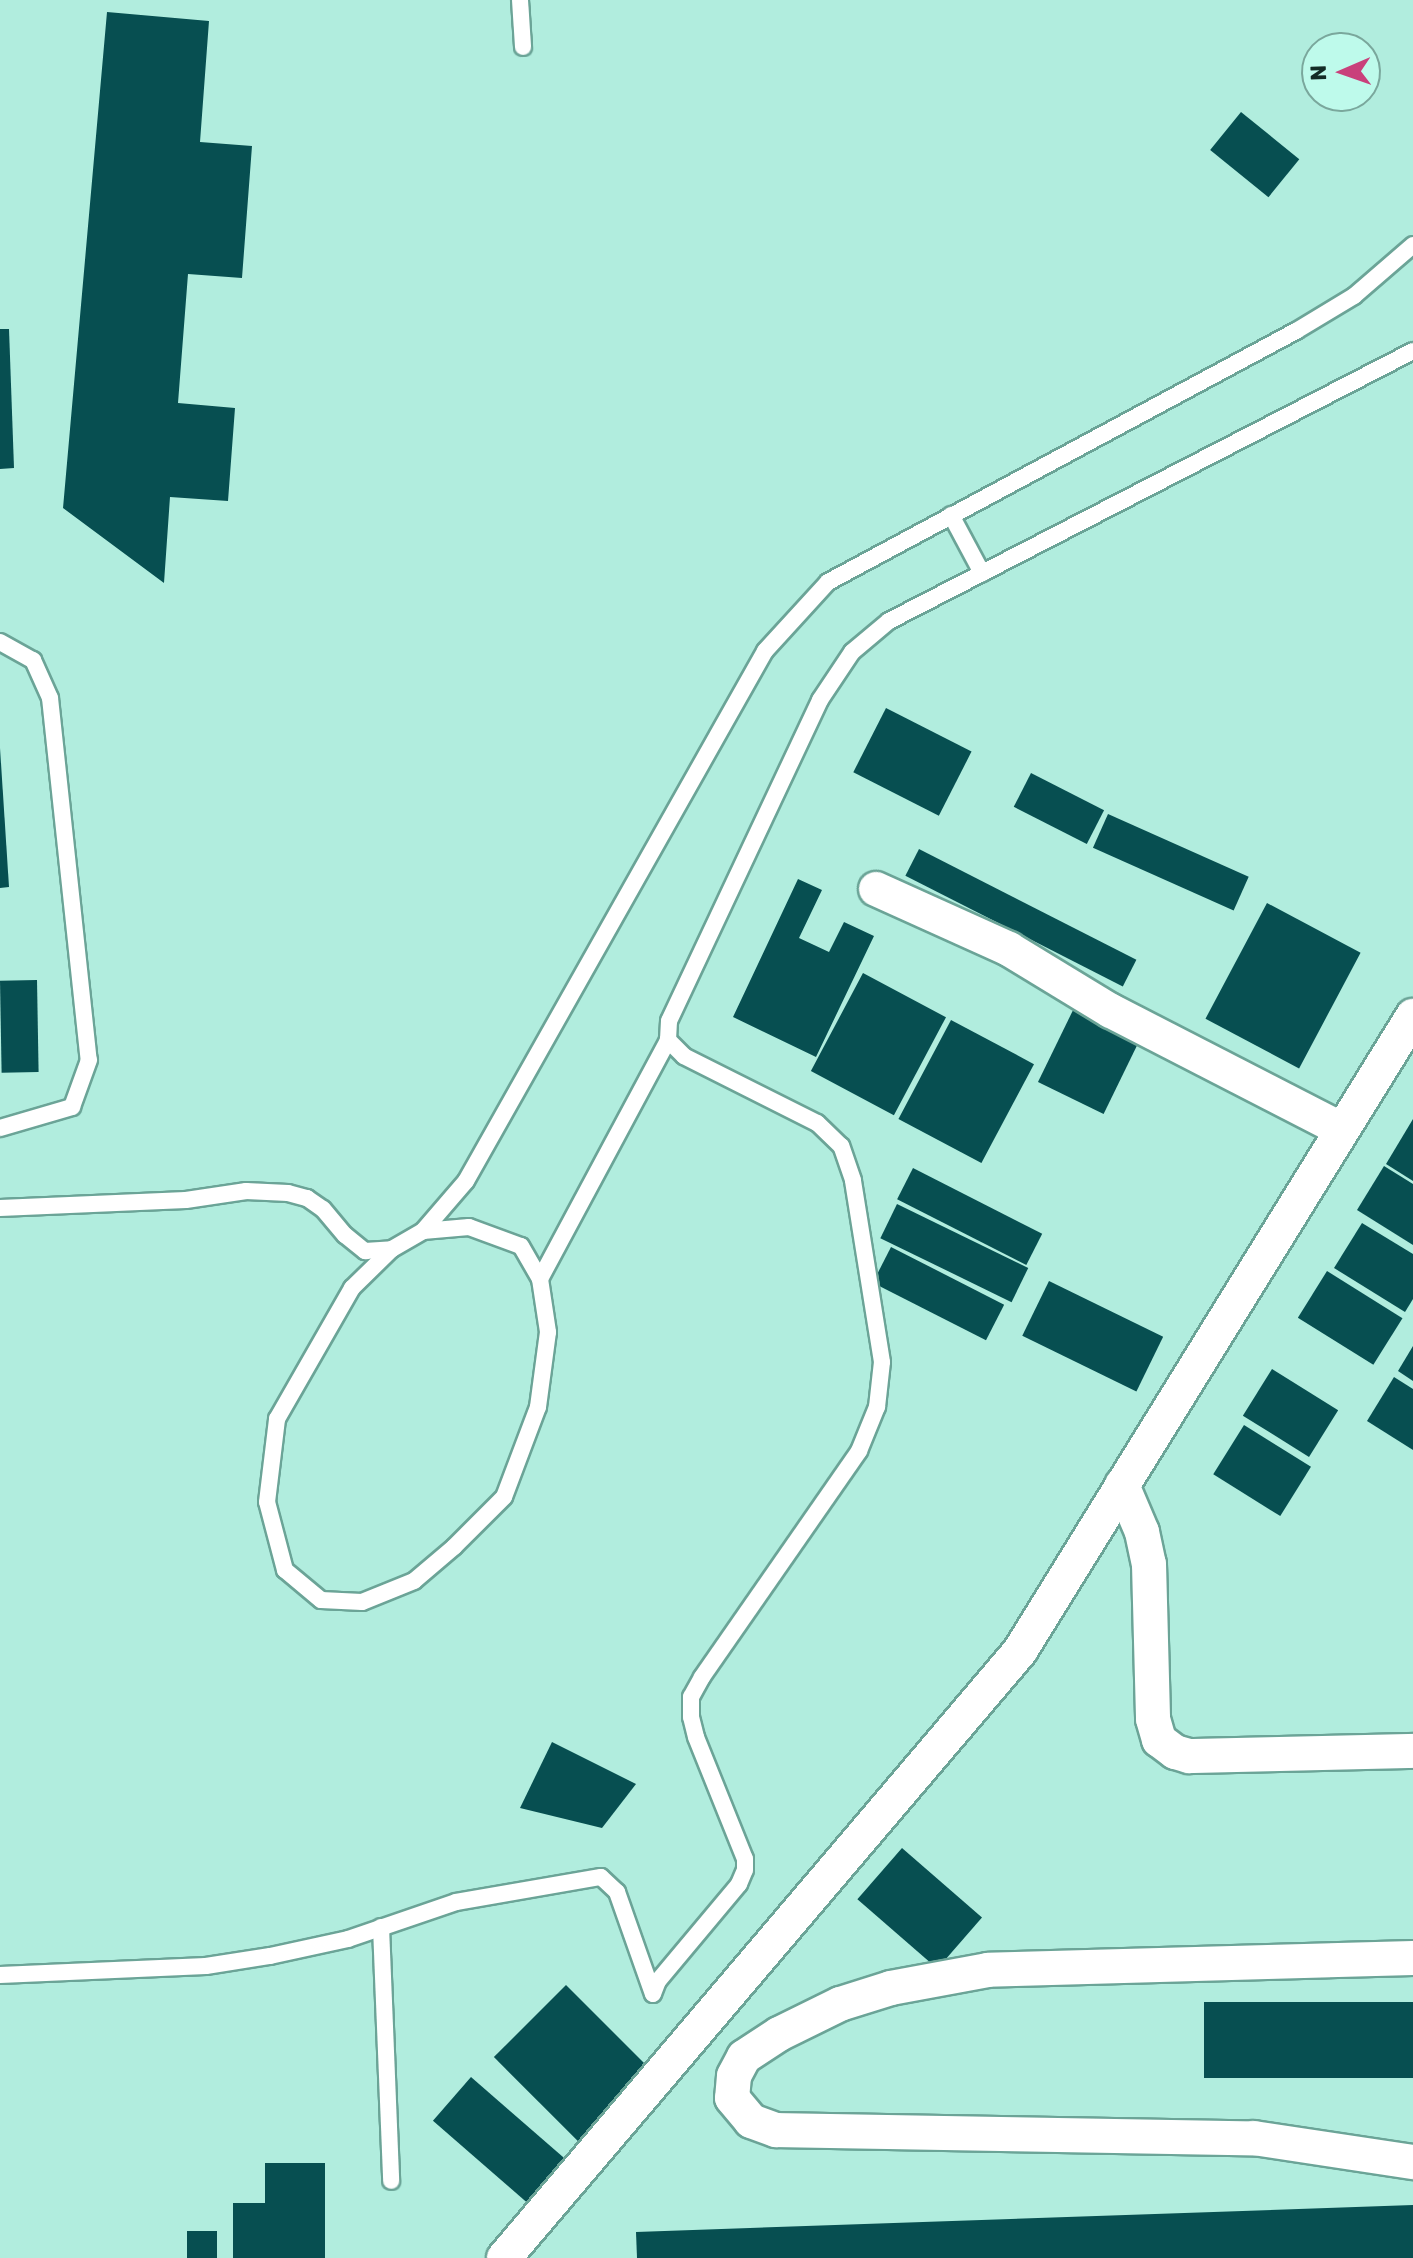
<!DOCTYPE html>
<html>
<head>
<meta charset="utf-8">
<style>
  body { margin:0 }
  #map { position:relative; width:1413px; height:2258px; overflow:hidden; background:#b1edde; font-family:Rubik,sans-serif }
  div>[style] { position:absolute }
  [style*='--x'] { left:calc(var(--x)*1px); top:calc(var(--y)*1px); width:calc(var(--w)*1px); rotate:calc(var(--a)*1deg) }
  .building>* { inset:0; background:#074f51; transform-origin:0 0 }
  .roads { filter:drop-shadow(2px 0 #6ba497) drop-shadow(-2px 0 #6ba497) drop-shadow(0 2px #6ba497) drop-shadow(0 -2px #6ba497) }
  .lane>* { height:16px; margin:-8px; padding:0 8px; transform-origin:8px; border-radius:8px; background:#fff }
  .street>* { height:34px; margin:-17px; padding:0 17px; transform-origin:17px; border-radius:17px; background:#fff }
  span { translate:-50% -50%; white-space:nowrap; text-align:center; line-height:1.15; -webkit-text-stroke:8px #befaeb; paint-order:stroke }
  .north { position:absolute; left:1301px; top:32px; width:80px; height:80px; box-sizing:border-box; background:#befaeb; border:2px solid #7aa79c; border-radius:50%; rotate:268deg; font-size:22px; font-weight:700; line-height:32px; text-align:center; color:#132b25 }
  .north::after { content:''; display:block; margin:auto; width:28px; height:36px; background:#c9407b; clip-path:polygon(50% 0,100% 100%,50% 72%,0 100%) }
</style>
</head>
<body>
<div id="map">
  <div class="building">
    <i style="clip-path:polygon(107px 12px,209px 21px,200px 142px,252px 146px,242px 278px,188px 274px,178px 403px,235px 408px,228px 501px,170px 497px,164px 583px,63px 508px)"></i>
    <i style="left:1241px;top:112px;width:75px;height:49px;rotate:39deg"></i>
    <i style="clip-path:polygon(0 329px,9px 329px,14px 468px,0 469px)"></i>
    <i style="left:886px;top:708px;width:96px;height:72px;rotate:27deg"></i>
    <i style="clip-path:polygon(0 748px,9px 887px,0 888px)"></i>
    <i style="left:1031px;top:773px;width:82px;height:38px;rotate:27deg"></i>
    <i style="left:1108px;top:814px;width:154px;height:37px;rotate:24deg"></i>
    <i style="left:919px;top:849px;width:244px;height:30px;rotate:27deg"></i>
    <i style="clip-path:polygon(798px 879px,822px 890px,799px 938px,829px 952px,844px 922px,874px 936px,816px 1057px,733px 1017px)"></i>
    <i style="left:1267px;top:903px;width:106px;height:131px;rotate:28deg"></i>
    <i style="left:863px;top:973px;width:94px;height:111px;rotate:28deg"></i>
    <i style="left:37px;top:980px;width:92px;height:37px;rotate:89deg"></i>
    <i style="left:1077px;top:1002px;width:73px;height:89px;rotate:26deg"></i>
    <i style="left:951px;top:1020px;width:94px;height:112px;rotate:28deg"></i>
    <i style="clip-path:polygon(1413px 1119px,1413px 1181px,1386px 1164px)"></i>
    <i style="clip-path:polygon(1384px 1166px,1413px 1184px,1413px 1245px,1357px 1210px)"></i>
    <i style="left:913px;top:1168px;width:145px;height:35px;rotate:27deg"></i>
    <i style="left:897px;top:1204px;width:146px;height:38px;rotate:26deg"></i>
    <i style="clip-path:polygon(1362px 1223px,1413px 1254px,1413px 1299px,1405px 1312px,1334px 1268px)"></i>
    <i style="left:891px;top:1247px;width:127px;height:40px;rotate:27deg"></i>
    <i style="left:1327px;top:1271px;width:89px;height:55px;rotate:32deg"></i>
    <i style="left:1049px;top:1281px;width:127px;height:61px;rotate:26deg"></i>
    <i style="clip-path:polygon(1413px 1346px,1413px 1381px,1398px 1371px)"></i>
    <i style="left:1272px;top:1369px;width:78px;height:55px;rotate:32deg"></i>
    <i style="clip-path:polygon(1394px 1377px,1413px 1389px,1413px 1450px,1367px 1421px)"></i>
    <i style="left:1244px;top:1425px;width:79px;height:58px;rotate:32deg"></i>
    <i style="clip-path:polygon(552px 1742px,636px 1784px,602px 1828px,520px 1808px)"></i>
    <i style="left:902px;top:1848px;width:106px;height:68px;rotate:41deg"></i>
    <i style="left:566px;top:1985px;width:129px;height:102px;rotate:45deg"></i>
    <i style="left:1413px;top:2002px;width:76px;height:209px;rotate:90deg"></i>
    <i style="left:471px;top:2077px;width:128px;height:58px;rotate:41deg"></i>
    <i style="clip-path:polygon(265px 2163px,325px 2163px,325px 2258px,233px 2258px,233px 2203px,265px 2203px)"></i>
    <i style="clip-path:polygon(1413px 2205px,1413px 2258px,637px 2258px,636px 2232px)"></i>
    <i style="left:187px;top:2231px;width:30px;height:27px"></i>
  </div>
  <div class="roads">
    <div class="lane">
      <i style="--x:520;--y:0;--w:47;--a:86.3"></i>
      <i style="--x:951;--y:515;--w:66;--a:61.9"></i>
      <i style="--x:0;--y:642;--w:38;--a:29"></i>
      <i style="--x:33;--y:660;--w:42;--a:65.9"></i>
      <i style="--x:50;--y:698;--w:364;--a:83.9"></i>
      <i style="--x:89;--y:1060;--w:50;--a:109.9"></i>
      <i style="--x:72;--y:1107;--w:75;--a:163.7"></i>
      <i style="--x:0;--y:1208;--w:186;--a:-2.5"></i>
      <i style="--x:186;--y:1200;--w:61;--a:-8.5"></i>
      <i style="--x:246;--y:1191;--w:42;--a:2.7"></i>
      <i style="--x:288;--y:1193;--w:20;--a:15"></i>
      <i style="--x:307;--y:1198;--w:19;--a:35"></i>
      <i style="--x:323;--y:1209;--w:34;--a:50"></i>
      <i style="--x:345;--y:1235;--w:26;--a:39"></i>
      <i style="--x:365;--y:1251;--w:27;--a:-4"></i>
      <i style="--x:423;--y:1231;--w:46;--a:-5"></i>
      <i style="--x:469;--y:1227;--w:55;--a:20.1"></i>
      <i style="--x:521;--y:1246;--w:38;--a:60"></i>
      <i style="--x:540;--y:1279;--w:54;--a:81.4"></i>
      <i style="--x:548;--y:1332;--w:76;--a:97.6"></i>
      <i style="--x:538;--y:1407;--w:96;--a:110.7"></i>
      <i style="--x:504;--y:1497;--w:71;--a:135"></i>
      <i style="--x:454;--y:1547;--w:52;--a:139.6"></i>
      <i style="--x:414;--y:1581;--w:56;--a:158"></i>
      <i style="--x:362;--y:1602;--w:41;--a:-177.2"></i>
      <i style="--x:321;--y:1600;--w:47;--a:-140.2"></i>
      <i style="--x:285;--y:1570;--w:70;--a:-104.8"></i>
      <i style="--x:267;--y:1502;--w:84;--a:-83.1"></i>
      <i style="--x:277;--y:1419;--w:151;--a:-60.2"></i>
      <i style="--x:352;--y:1288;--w:56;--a:-44.3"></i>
      <i style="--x:392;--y:1249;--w:36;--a:-30"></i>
      <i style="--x:423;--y:1231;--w:66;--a:-49.3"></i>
      <i style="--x:466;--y:1181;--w:609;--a:-60.57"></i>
      <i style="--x:765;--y:651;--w:93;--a:-47.6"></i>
      <i style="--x:828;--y:582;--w:531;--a:-28.21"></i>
      <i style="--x:1296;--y:331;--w:68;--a:-31.1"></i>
      <i style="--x:1354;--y:296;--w:78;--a:-40.8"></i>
      <i style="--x:540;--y:1279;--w:271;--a:-61.8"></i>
      <i style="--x:668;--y:1040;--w:19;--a:-87"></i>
      <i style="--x:669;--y:1021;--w:355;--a:-64.8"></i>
      <i style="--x:820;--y:700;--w:58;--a:-56.3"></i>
      <i style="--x:852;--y:652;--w:48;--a:-40"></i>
      <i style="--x:889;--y:621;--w:589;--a:-27.26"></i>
      <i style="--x:381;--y:1927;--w:254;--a:87.7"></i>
      <i style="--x:0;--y:1975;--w:206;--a:-2.5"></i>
      <i style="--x:206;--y:1966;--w:65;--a:-8.9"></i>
      <i style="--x:270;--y:1956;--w:80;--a:-12.3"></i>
      <i style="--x:348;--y:1939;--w:114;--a:-18.9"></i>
      <i style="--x:456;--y:1902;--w:147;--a:-9.8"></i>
      <i style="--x:601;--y:1877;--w:22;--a:43"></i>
      <i style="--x:617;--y:1892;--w:108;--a:70.6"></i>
      <i style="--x:653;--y:1994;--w:14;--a:-69"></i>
      <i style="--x:658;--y:1981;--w:126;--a:-50.1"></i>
      <i style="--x:739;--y:1884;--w:15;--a:-67"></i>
      <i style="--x:745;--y:1870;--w:11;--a:-90"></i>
      <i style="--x:745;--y:1859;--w:131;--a:-111.9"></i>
      <i style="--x:696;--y:1737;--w:21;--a:-104"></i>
      <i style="--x:691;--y:1717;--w:20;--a:-90"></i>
      <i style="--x:691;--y:1697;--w:23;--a:-61"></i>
      <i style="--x:702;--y:1677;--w:275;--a:-55.2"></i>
      <i style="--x:859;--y:1451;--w:48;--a:-67.8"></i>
      <i style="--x:877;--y:1407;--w:45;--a:-83.7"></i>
      <i style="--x:882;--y:1362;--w:184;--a:-99.1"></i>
      <i style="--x:853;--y:1180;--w:36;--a:-109"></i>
      <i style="--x:841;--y:1146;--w:33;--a:-136"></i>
      <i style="--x:817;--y:1123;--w:149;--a:-153.3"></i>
      <i style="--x:684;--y:1056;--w:23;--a:-135"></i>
    </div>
    <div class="street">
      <i style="--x:876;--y:889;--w:146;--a:24.3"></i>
      <i style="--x:1009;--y:949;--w:119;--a:31.3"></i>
      <i style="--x:1111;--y:1011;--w:259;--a:27.2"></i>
      <i style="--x:1122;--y:1485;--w:51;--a:66.9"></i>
      <i style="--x:1142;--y:1532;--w:33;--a:78"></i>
      <i style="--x:1149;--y:1564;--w:155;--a:88.5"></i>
      <i style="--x:1153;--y:1719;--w:22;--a:74"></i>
      <i style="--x:1159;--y:1740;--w:20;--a:37"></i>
      <i style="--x:1175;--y:1752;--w:15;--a:16"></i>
      <i style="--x:1189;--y:1756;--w:224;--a:-1.3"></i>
      <i style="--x:1413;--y:1958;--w:425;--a:178.4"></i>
      <i style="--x:988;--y:1970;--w:99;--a:169.5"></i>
      <i style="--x:891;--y:1988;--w:53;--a:162.6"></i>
      <i style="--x:840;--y:2004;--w:68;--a:153.8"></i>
      <i style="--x:779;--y:2034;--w:42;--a:146.7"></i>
      <i style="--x:744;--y:2057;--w:21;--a:118"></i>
      <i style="--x:734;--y:2076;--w:22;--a:95"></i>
      <i style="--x:732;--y:2098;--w:30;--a:50"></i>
      <i style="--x:751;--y:2121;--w:27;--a:20"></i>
      <i style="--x:776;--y:2130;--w:478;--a:1"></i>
      <i style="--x:1254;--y:2138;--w:161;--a:8.6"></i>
      <i style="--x:504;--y:2258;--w:797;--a:-49.63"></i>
      <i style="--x:1020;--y:1651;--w:747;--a:-58.25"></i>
    </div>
  </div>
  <div class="north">N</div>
</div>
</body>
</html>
